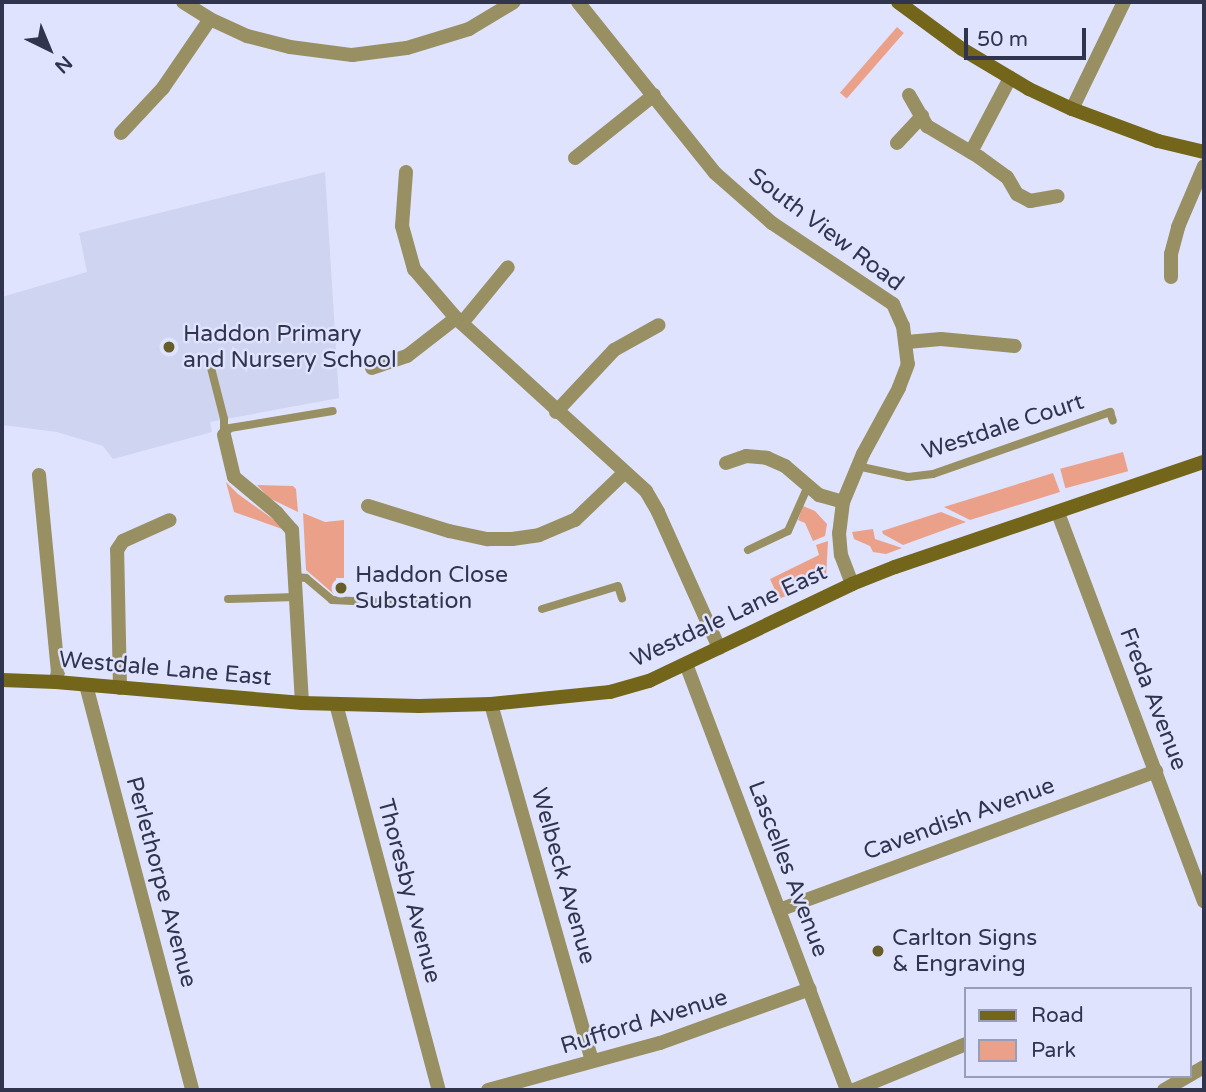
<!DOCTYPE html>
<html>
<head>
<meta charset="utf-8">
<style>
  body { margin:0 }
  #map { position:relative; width:1206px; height:1092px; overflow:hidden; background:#dfe3fd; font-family:"Varela Round",sans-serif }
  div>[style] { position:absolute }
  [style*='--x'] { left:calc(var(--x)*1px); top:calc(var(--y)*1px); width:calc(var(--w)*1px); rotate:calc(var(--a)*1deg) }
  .built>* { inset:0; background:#cfd4f0 }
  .green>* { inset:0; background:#eba189; transform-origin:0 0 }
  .lane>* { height:8px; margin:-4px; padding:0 4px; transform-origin:4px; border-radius:4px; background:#988f63 }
  .street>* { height:14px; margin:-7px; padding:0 7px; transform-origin:7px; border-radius:7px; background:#988f63 }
  .secondary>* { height:14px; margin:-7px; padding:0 7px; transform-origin:7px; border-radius:7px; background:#736519 }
  .dots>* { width:19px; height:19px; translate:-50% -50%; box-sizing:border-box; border:4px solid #dfe3fd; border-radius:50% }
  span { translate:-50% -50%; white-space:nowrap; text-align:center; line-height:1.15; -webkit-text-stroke:5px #dfe3fd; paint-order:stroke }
  .street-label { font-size:23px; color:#31344d }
  .poi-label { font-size:23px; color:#31344d }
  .left { translate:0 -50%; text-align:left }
  .frame { position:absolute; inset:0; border:4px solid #31344d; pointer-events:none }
  .legend { position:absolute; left:964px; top:987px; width:228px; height:91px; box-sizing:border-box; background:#dfe3fd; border:2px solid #999db7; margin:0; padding:9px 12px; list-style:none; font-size:21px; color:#31344d }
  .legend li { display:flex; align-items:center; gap:14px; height:35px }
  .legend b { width:35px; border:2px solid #999db7 }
  .north { position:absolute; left:14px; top:14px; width:70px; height:70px; -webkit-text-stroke:5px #dfe3fd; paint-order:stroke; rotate:137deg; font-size:19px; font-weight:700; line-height:28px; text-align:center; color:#31344d }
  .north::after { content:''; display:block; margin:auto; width:24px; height:32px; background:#31344d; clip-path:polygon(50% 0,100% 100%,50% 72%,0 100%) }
  .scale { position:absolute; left:964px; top:28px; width:122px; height:32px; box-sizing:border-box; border:4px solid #31344d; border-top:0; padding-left:9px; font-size:21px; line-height:24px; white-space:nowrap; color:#31344d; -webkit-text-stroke:5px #dfe3fd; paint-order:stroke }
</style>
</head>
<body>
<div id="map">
  <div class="built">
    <i style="clip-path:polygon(325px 172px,339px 398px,210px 422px,212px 432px,113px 459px,103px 446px,57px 432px,2px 425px,2px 297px,87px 272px,79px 233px)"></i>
  </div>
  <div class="green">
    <i style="left:897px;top:27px;width:9px;height:87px;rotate:41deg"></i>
    <i style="left:1123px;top:452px;width:20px;height:65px;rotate:75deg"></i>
    <i style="clip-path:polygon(1053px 473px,1060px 492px,970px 520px,944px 507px)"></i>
    <i style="clip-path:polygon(226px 482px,238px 494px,277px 522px,282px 529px,234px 512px)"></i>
    <i style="clip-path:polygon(257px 485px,293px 486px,296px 489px,298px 512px,269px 498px)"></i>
    <i style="clip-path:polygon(803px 506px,815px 511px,827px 524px,825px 536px,813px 541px,805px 523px,798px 520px)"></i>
    <i style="clip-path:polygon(941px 512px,966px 522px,903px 545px,883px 534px,882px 531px)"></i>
    <i style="clip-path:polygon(303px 513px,325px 522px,344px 520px,344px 578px,336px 578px,335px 595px,306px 570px)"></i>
    <i style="clip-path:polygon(873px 529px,875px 539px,902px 548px,886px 554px,873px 552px,870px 546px,854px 539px,852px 532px)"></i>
    <i style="clip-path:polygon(828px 541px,826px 578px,779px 599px,770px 579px,819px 555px,816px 545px)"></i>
  </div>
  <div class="lane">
    <i style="--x:209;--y:360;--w:61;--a:75.7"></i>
    <i style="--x:224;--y:419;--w:16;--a:90"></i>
    <i style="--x:224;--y:435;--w:9;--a:-49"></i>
    <i style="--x:230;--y:428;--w:104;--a:-9.4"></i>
    <i style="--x:857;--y:466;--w:52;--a:12.2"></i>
    <i style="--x:908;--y:477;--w:25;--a:-7"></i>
    <i style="--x:933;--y:474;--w:188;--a:-19.3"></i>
    <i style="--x:1110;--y:412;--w:9;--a:72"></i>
    <i style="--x:748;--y:550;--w:44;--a:-25.4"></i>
    <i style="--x:788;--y:531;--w:49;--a:-66"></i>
    <i style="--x:296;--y:577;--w:10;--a:6"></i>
    <i style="--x:306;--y:578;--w:34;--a:40"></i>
    <i style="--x:332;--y:600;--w:103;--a:2.8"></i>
    <i style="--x:228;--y:599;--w:68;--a:-1.7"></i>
    <i style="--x:542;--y:609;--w:79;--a:-16.8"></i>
    <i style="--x:618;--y:586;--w:13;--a:72"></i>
  </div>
  <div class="street">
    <i style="--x:183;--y:2;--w:32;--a:32"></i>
    <i style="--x:210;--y:19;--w:41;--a:24.7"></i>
    <i style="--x:247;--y:36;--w:44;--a:14.3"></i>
    <i style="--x:290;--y:47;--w:63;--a:7.4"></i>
    <i style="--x:352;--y:55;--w:55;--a:-7.3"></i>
    <i style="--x:407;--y:48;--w:65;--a:-17"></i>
    <i style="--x:469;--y:29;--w:52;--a:-31"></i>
    <i style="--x:578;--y:2;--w:219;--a:51.3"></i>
    <i style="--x:715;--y:173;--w:76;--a:41.3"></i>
    <i style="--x:772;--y:223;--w:146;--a:33.8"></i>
    <i style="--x:893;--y:304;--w:24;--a:66"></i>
    <i style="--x:903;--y:326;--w:38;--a:83"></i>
    <i style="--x:908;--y:364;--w:26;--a:111"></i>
    <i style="--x:899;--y:388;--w:75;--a:118.6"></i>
    <i style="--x:863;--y:454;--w:52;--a:112.6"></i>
    <i style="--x:843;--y:502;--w:31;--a:97"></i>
    <i style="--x:839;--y:533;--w:22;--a:85"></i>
    <i style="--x:841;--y:555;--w:31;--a:69"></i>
    <i style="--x:909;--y:95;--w:36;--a:60"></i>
    <i style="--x:927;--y:126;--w:61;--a:30.8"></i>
    <i style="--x:979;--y:157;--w:34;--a:36"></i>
    <i style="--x:1007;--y:177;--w:20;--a:60"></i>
    <i style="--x:1017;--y:194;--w:15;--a:28"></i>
    <i style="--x:1030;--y:201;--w:28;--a:-10"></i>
    <i style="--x:1072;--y:109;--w:119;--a:-64.1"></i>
    <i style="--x:121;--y:133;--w:62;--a:-47"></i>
    <i style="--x:163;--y:88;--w:83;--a:-55.7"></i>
    <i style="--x:897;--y:143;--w:37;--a:-47"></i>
    <i style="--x:971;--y:152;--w:84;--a:-62.2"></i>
    <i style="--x:575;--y:158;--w:101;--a:-38.6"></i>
    <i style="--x:406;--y:172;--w:54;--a:94.2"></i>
    <i style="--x:402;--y:226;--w:45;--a:74.4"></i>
    <i style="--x:414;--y:269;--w:65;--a:49.4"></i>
    <i style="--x:456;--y:318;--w:257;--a:42.3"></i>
    <i style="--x:646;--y:491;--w:24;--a:60"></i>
    <i style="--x:658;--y:512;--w:149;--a:65.8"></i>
    <i style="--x:1171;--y:277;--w:23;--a:-90"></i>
    <i style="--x:1171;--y:254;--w:28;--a:-75"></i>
    <i style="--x:1178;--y:227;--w:66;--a:-66.9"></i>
    <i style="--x:462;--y:323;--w:72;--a:-50.6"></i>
    <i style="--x:907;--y:342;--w:34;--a:-5"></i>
    <i style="--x:941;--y:339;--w:74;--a:5.4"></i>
    <i style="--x:372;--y:368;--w:37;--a:-19"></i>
    <i style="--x:407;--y:356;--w:62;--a:-37.8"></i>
    <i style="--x:556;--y:412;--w:85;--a:-46.9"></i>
    <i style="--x:614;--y:350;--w:51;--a:-29.1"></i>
    <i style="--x:224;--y:435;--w:43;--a:76.6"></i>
    <i style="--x:234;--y:477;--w:56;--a:39.9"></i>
    <i style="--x:277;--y:513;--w:23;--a:49"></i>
    <i style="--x:292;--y:530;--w:173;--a:86.7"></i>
    <i style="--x:726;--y:463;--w:21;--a:-19"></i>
    <i style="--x:746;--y:456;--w:21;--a:5"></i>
    <i style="--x:767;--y:458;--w:20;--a:24"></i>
    <i style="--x:785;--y:466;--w:45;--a:40.5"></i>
    <i style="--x:819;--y:495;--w:25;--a:16"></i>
    <i style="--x:39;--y:475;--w:197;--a:84.5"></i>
    <i style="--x:58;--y:671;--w:11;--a:100"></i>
    <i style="--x:368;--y:506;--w:85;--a:17.2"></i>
    <i style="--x:449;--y:531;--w:40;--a:12"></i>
    <i style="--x:488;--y:539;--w:24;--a:0"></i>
    <i style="--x:512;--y:539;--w:27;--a:-8"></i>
    <i style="--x:539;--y:535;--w:39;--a:-23"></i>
    <i style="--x:575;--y:520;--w:69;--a:-43.8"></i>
    <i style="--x:1058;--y:513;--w:415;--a:69.4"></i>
    <i style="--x:686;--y:664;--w:455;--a:69.3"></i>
    <i style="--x:86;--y:685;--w:419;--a:75.3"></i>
    <i style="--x:120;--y:688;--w:138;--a:-91.2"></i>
    <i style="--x:117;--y:550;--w:11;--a:-56"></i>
    <i style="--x:123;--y:541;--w:51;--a:-24.1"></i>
    <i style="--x:336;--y:704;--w:400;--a:75.1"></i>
    <i style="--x:491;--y:704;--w:371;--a:74.2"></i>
    <i style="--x:779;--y:910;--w:402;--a:-20.2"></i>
    <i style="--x:1190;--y:1075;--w:16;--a:-30"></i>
    <i style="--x:488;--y:1090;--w:178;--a:-15.3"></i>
    <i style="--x:660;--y:1043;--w:159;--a:-19.8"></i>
    <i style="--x:854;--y:1090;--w:121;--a:-22.3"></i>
    <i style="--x:1164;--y:1090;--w:28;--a:-30"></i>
  </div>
  <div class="secondary">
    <i style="--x:898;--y:2;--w:79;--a:36.3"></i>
    <i style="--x:962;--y:49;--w:78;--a:30.8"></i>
    <i style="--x:1029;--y:89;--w:47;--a:24.9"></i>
    <i style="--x:1072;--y:109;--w:92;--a:20.4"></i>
    <i style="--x:1158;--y:141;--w:47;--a:13.4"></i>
    <i style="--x:2;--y:680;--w:54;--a:2.1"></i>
    <i style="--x:56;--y:682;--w:247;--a:4.9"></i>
    <i style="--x:302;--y:703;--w:117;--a:1.5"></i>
    <i style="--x:419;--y:706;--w:72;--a:-1.6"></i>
    <i style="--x:491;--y:704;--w:120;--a:-5.8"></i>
    <i style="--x:610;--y:692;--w:41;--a:-15.8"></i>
    <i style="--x:649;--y:681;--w:225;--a:-25.5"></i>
    <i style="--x:852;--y:584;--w:46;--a:-21.6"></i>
    <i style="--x:895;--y:567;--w:326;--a:-18.8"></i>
  </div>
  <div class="dots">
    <i style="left:169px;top:347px;background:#675d29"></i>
    <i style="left:341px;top:588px;background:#675d29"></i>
    <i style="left:878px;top:951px;background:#675d29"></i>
  </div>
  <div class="street-label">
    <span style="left:826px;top:230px;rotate:37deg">South View Road</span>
    <span style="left:1003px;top:427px;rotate:-18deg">Westdale Court</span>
    <span style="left:729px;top:616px;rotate:-25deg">Westdale Lane East</span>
    <span style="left:165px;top:669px;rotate:5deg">Westdale Lane East</span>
    <span style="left:1153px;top:699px;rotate:69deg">Freda Avenue</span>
    <span style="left:959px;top:819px;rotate:-20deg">Cavendish Avenue</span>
    <span style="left:788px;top:869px;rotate:69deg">Lascelles Avenue</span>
    <span style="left:563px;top:876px;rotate:74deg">Welbeck Avenue</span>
    <span style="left:161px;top:882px;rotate:75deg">Perlethorpe Avenue</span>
    <span style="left:409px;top:891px;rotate:75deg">Thoresby Avenue</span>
    <span style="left:644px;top:1022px;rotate:-17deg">Rufford Avenue</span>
  </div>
  <div class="poi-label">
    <span class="left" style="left:183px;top:347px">Haddon Primary<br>and Nursery School</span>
    <span class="left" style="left:355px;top:588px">Haddon Close<br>Substation</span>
    <span class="left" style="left:892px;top:951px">Carlton Signs<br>&amp; Engraving</span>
  </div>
  <div class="frame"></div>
  <ul class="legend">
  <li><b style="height:9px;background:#736519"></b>Road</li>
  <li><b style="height:19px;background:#eba189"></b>Park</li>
  </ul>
  <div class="north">N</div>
  <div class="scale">50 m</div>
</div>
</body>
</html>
